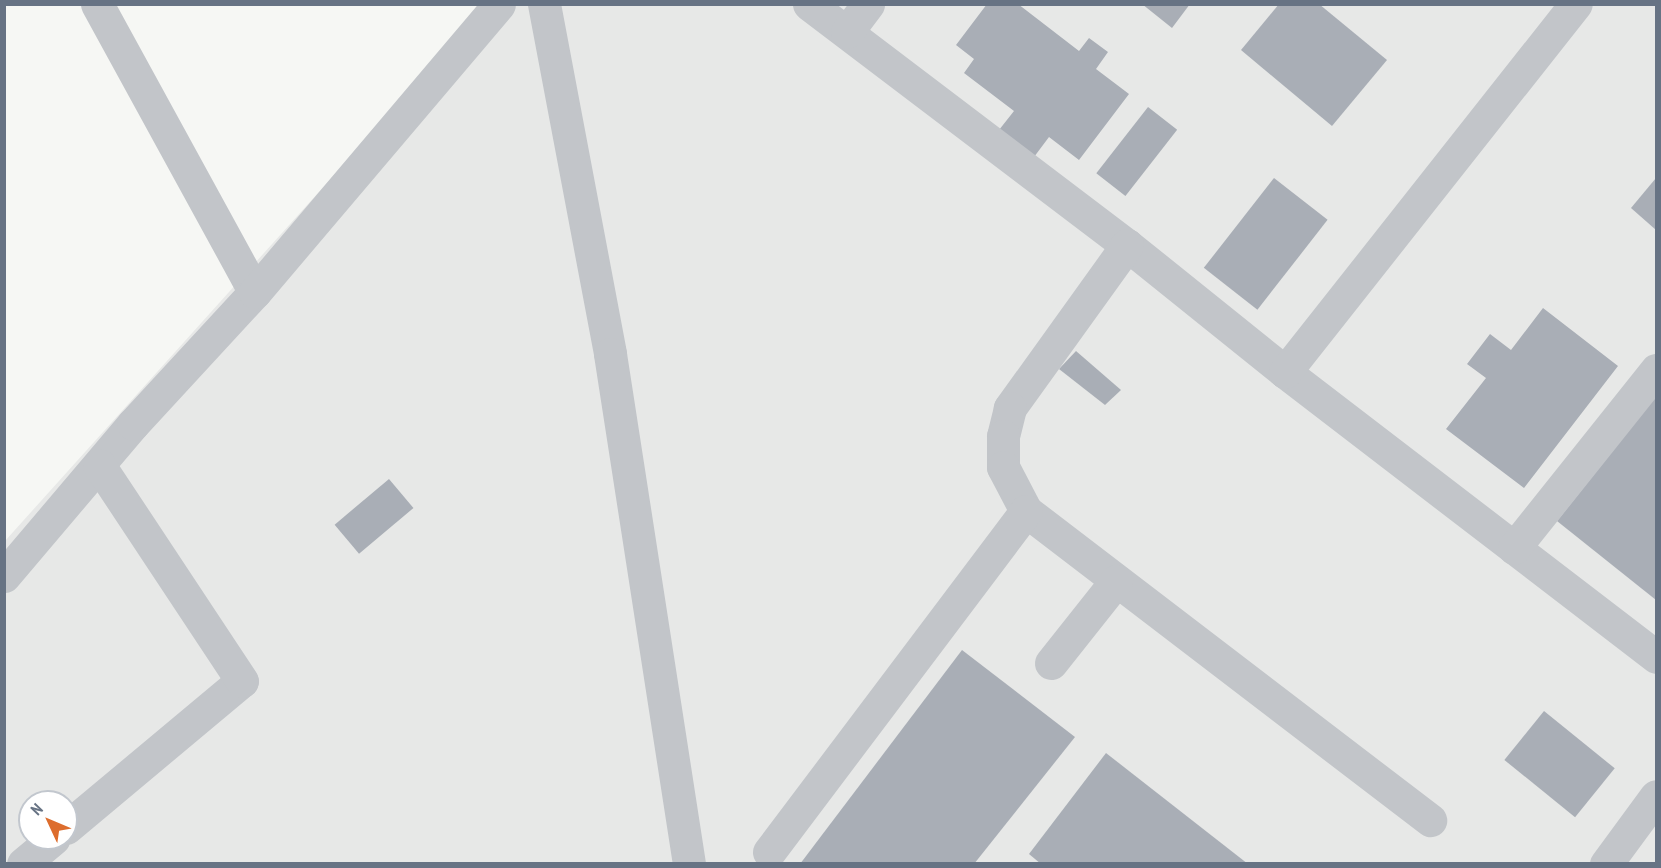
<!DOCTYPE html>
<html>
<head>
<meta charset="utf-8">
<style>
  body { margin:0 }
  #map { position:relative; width:1661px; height:868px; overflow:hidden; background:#f6f7f4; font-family:"PT Sans Narrow",sans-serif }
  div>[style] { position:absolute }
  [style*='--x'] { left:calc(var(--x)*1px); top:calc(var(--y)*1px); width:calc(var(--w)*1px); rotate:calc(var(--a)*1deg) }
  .built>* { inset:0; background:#e7e8e7 }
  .building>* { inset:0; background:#a9aeb6; transform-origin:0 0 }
  .minor>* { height:33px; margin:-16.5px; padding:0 16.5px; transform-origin:16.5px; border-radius:16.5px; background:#c2c5c9 }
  span { translate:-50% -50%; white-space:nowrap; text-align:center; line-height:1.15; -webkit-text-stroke:6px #fff; paint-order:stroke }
  .frame { position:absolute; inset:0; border:6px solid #677384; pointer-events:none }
  .north { position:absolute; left:18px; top:790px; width:60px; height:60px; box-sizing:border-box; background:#fff; border:2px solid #c2c7ce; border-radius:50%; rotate:314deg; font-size:16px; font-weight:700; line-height:24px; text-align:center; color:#677384 }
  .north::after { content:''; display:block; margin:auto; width:21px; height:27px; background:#dd6d2d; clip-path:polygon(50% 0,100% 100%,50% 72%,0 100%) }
</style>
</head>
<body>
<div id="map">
  <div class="built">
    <i style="clip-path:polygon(evenodd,487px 5px,1656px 5px,1656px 863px,5px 864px,5px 541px,487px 5px,30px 802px,66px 802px,66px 838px,30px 838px,30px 802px)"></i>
  </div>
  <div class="building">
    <i style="clip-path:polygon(987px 4px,1018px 4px,1079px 51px,1089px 38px,1108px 52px,1096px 69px,1129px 94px,1079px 160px,1049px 137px,1034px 157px,999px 130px,1014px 111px,964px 73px,974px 59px,956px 45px)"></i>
    <i style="clip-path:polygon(1142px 4px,1190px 4px,1172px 28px)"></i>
    <i style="clip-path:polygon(1279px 4px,1319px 4px,1387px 60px,1332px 126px,1241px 50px)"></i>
    <i style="left:1148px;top:107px;width:37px;height:84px;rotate:38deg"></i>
    <i style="left:1274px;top:178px;width:68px;height:114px;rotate:38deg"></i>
    <i style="clip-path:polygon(1656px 178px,1656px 230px,1631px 208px)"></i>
    <i style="clip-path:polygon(1543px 308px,1618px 366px,1524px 488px,1446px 429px,1486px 378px,1467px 364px,1490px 334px,1511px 350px)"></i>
    <i style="clip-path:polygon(1076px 351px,1121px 390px,1105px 405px,1059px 369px)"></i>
    <i style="clip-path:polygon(1656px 396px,1656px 600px,1557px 521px)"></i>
    <i style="left:389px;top:479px;width:38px;height:71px;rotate:50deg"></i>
    <i style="clip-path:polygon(962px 650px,1075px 737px,974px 864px,800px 864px)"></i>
    <i style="left:1544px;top:711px;width:91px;height:63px;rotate:39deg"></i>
    <i style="clip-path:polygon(1106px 753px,1248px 864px,1041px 864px,1029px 854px)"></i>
  </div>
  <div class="minor">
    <i style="--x:97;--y:4;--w:328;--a:61.3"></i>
    <i style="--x:544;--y:4;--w:356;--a:79.3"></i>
    <i style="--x:610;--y:354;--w:516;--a:81.19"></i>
    <i style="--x:809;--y:4;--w:399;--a:37.2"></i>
    <i style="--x:1127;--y:245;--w:203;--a:38.8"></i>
    <i style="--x:1285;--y:372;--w:468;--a:37.5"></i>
    <i style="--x:847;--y:32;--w:35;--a:-53"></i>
    <i style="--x:1127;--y:245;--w:201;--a:125.7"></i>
    <i style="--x:1010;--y:408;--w:29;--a:104"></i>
    <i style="--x:1003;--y:436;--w:31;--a:90"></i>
    <i style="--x:1003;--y:467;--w:50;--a:62.4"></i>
    <i style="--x:1026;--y:511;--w:509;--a:37.41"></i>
    <i style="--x:1285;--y:372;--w:469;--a:-51.7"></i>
    <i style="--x:1514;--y:548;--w:228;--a:-51.4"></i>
    <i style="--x:4;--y:576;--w:199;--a:-49.7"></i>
    <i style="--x:133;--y:424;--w:180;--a:-47.3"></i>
    <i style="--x:255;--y:292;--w:377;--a:-49.7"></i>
    <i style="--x:1051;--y:663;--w:105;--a:-51.6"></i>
    <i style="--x:66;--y:828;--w:229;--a:-39.9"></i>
    <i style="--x:242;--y:681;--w:259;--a:-123.5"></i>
    <i style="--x:769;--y:852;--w:427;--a:-53"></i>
    <i style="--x:23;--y:864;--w:40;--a:-40"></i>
    <i style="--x:1606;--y:864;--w:84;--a:-53.7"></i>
  </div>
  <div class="frame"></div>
  <div class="north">N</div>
</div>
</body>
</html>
